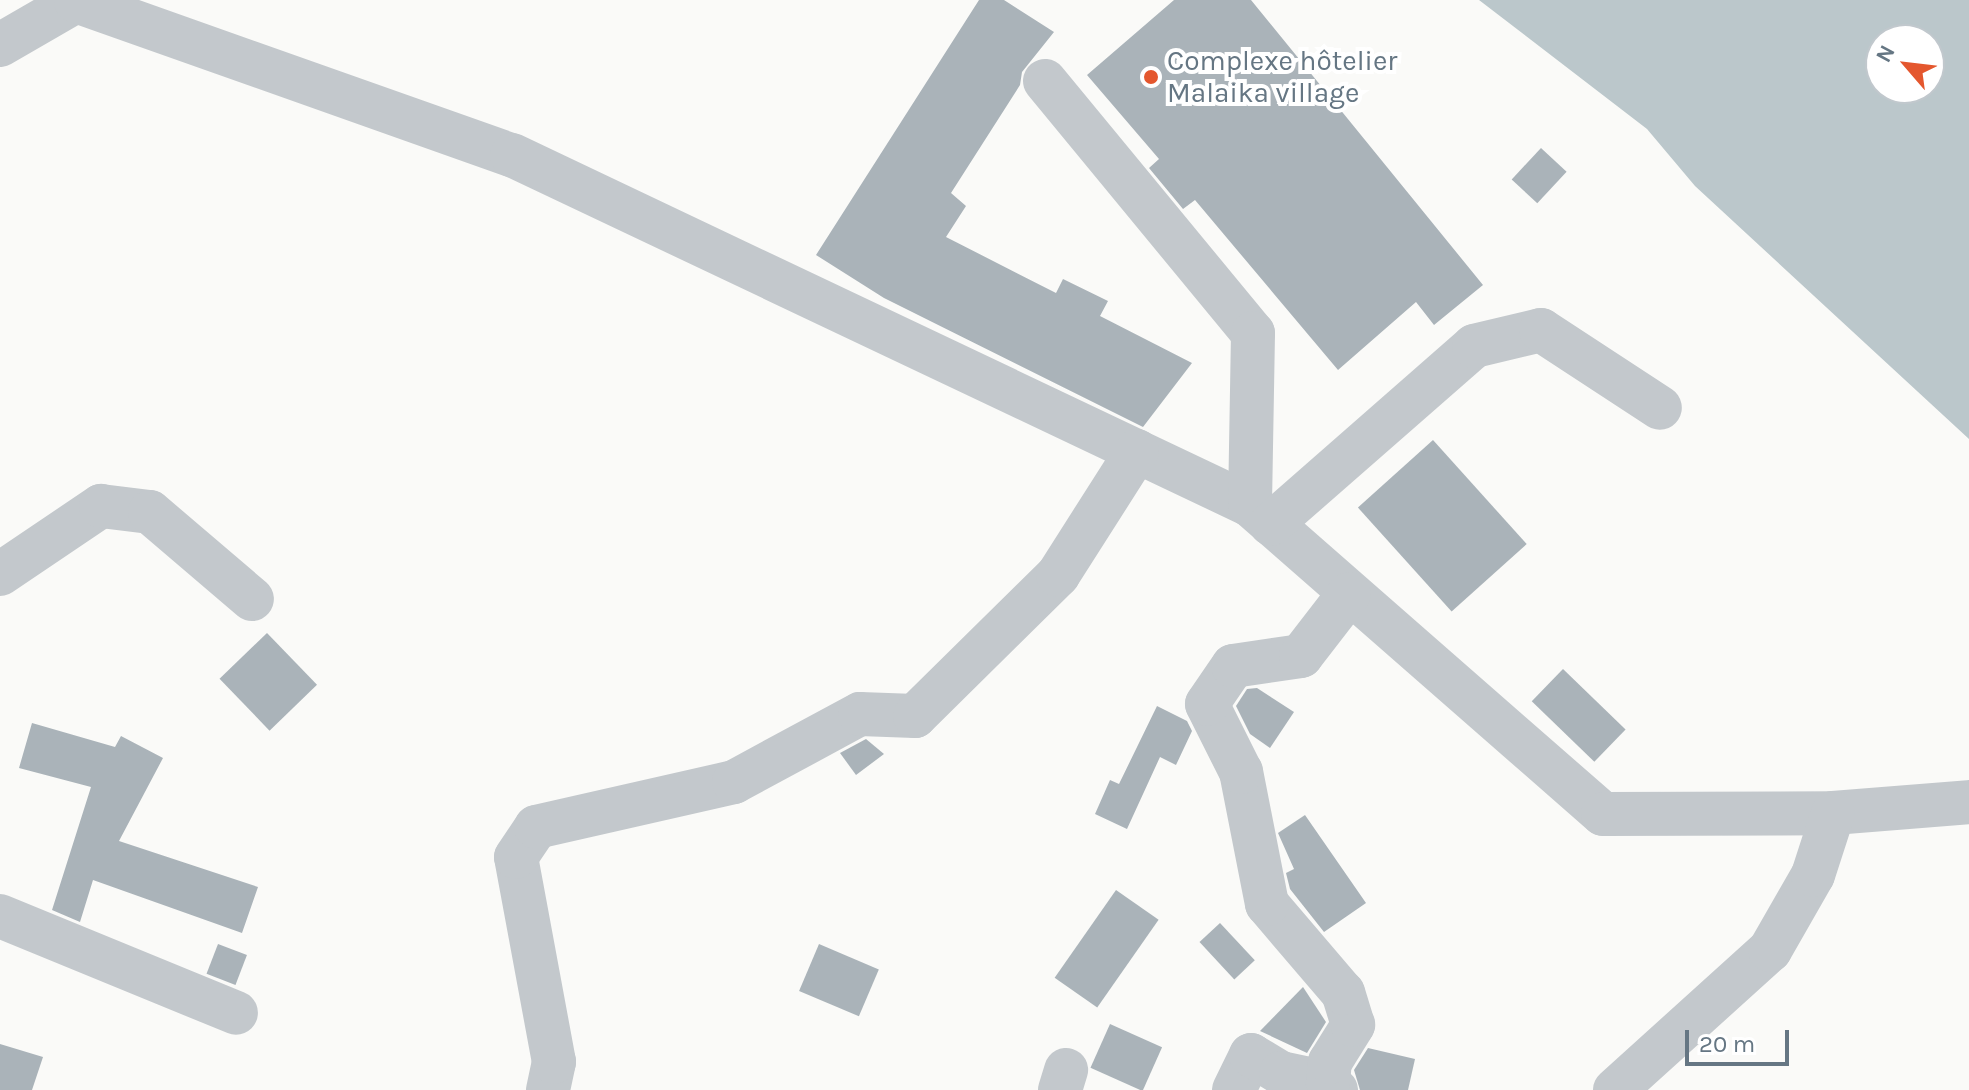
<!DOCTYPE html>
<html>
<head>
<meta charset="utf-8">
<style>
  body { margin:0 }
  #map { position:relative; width:1969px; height:1090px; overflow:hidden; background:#fafaf8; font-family:Karla,sans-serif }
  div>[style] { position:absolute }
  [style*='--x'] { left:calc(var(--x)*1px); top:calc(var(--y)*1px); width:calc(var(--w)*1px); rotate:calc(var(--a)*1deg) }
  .water>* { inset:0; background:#bbc7cb }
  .building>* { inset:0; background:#aab3b9; transform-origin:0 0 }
  .minor>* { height:44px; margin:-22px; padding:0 22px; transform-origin:22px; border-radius:22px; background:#c3c8cc }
  .dots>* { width:22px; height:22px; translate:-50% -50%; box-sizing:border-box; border:4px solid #fff; border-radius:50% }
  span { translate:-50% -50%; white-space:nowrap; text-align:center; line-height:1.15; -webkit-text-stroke:8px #fff; paint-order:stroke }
  .poi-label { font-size:28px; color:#657683 }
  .left { translate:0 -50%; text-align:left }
  .north { position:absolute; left:1865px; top:24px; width:80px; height:80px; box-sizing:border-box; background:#fff; border:2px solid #c1c8cd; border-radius:50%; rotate:298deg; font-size:22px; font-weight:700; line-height:32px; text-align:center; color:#657683 }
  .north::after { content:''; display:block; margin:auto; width:28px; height:36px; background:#e4572e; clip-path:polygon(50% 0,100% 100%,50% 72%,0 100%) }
  .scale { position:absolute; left:1685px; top:1030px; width:104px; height:36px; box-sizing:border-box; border:4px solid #657683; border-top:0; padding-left:10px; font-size:24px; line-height:28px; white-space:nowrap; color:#657683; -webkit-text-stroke:6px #fff; paint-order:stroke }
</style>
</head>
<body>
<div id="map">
  <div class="water">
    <i style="clip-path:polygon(evenodd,1479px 0,1969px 0,1969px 439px,1695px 186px,1647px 129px,1479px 0,1881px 40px,1929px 40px,1929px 88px,1881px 88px,1881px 40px)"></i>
  </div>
  <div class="building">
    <i style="clip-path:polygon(979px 0,1004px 0,1054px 32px,1022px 72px,1020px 85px,951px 193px,966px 206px,946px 237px,1056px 293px,1063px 279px,1108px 301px,1100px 316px,1192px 363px,1143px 427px,884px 298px,816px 255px)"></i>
    <i style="clip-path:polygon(1174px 0,1251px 0,1483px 285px,1434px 325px,1416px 302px,1338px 370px,1195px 200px,1183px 209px,1149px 168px,1159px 159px,1087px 75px)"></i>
    <i style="left:1541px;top:148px;width:35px;height:43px;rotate:43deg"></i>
    <i style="left:1433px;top:440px;width:140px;height:101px;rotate:48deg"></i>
    <i style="left:267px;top:633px;width:72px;height:66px;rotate:46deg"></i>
    <i style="left:1563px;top:669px;width:87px;height:45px;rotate:44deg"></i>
    <i style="clip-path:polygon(1257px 688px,1294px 712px,1270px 748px,1250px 734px,1236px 706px,1247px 689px)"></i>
    <i style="clip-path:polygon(1157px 706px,1187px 721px,1192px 731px,1176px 765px,1160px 757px,1127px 829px,1095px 814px,1110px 780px,1119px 784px)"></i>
    <i style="clip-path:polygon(32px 723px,115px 747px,121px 736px,163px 758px,119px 841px,258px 887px,242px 933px,93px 880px,80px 922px,52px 910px,91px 787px,19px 768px)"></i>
    <i style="clip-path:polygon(866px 739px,884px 754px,856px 775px,840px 753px)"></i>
    <i style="clip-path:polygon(1305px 815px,1366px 903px,1324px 932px,1290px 889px,1286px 873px,1294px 869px,1278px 833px)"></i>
    <i style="left:1116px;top:890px;width:52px;height:107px;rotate:35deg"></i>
    <i style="left:1220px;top:923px;width:51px;height:28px;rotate:47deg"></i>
    <i style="left:218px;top:944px;width:31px;height:32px;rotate:21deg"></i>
    <i style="left:819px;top:944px;width:65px;height:51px;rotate:23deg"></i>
    <i style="clip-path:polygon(1303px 987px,1326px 1022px,1307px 1053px,1260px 1031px)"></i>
    <i style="left:1110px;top:1024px;width:57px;height:48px;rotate:24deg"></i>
    <i style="clip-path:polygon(0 1044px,43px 1057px,32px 1090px,0 1090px)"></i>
    <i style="clip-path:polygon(1368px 1048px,1415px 1059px,1408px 1090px,1360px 1090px,1354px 1070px)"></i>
  </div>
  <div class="minor">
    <i style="--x:0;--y:45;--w:88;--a:-30.1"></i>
    <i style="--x:76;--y:1;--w:462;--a:19.5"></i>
    <i style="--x:512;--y:155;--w:817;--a:25.37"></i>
    <i style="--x:1250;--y:505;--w:469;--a:41.2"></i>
    <i style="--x:1603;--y:814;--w:230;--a:-0.2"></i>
    <i style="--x:1833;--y:813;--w:136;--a:-4.6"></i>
    <i style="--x:1045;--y:81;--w:327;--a:50.5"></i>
    <i style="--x:1253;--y:333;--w:172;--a:91"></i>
    <i style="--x:1271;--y:524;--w:270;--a:-41.2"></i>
    <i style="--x:1474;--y:346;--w:69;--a:-13.4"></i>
    <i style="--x:1541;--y:330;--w:142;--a:33.2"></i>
    <i style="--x:0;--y:574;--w:122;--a:-34"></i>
    <i style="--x:101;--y:506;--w:49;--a:7"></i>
    <i style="--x:150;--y:512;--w:134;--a:40.5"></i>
    <i style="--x:0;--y:916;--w:255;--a:22.3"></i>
    <i style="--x:548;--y:1090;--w:29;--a:-78"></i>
    <i style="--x:554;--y:1062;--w:208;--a:-100.5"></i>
    <i style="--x:516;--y:857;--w:36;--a:-56"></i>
    <i style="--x:536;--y:827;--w:203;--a:-12.8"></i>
    <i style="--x:734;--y:782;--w:143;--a:-28.4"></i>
    <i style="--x:860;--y:714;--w:55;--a:2.1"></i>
    <i style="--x:915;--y:716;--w:201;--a:-44.6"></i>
    <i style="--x:1058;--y:575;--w:147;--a:-57.5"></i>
    <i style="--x:1060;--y:1090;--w:21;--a:-73"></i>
    <i style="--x:1234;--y:1090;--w:39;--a:-64"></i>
    <i style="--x:1251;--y:1055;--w:35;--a:31"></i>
    <i style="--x:1281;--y:1073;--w:48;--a:12"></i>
    <i style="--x:1336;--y:1090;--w:11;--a:-139"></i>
    <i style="--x:1328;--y:1083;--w:21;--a:-85"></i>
    <i style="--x:1330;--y:1062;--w:44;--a:-58.1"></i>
    <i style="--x:1353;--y:1025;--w:34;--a:-107"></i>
    <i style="--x:1343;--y:993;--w:117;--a:-130.5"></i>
    <i style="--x:1267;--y:904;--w:135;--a:-101.1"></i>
    <i style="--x:1241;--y:772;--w:76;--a:-116.6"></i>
    <i style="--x:1207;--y:704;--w:46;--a:-55.6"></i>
    <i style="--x:1233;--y:666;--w:69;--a:-8.4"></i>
    <i style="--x:1301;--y:656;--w:78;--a:-52.3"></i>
    <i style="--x:1615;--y:1090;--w:209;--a:-42.1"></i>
    <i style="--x:1770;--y:950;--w:86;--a:-60.2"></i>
    <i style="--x:1813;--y:875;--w:65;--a:-72.1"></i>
  </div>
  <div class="dots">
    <i style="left:1151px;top:77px;background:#e4572e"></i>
  </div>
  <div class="poi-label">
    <span class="left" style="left:1167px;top:77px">Complexe hôtelier<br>Malaika village</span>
  </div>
  <div class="north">N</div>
  <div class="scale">20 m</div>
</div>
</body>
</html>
